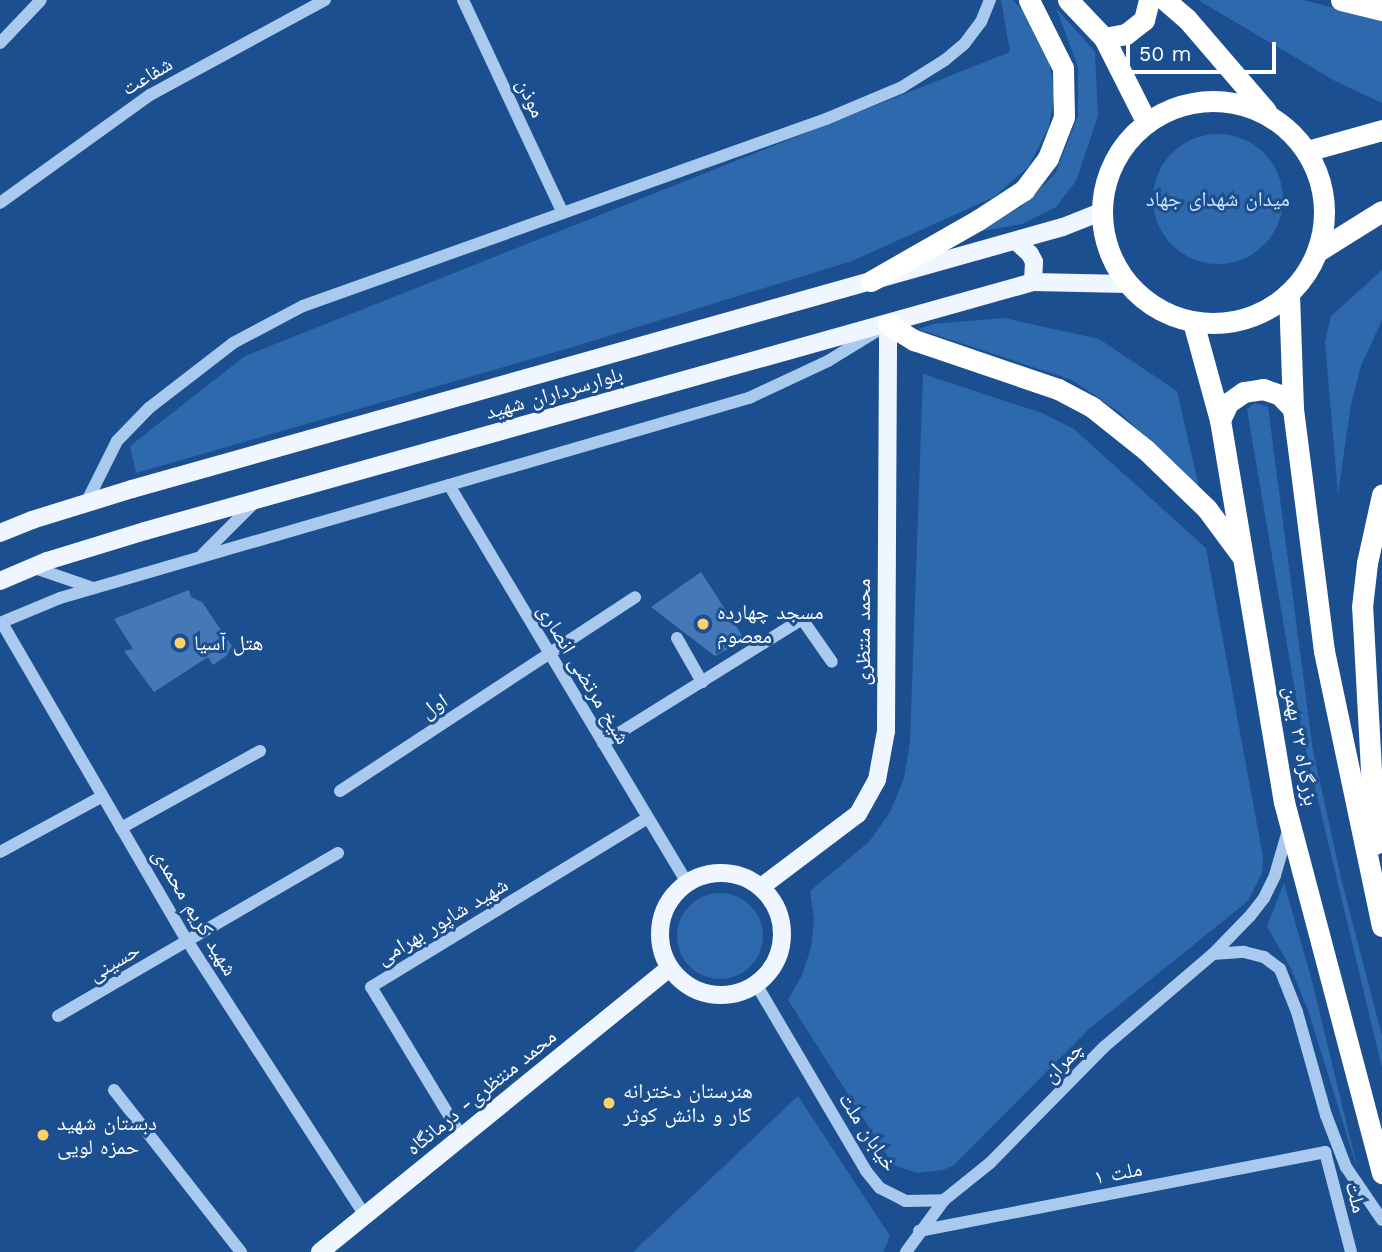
<!DOCTYPE html>
<html>
<head>
<meta charset="utf-8">
<style>
  body { margin:0 }
  #map { position:relative; width:1382px; height:1252px; overflow:hidden; background:#1b4f8f; font-family:"Work Sans","Noto Naskh Arabic",sans-serif }
  div>[style] { position:absolute }
  [style*='--x'] { left:calc(var(--x)*1px); top:calc(var(--y)*1px); width:calc(var(--w)*1px); rotate:calc(var(--a)*1deg) }
  .green>* { inset:0; background:#2e69ad }
  .round { border-radius:50% }
  .building>* { inset:0; background:#4478b7 }
  .minor>* { height:12px; margin:-6px; padding:0 6px; transform-origin:6px; border-radius:6px; background:#a9c9ee }
  .major>* { height:18px; margin:-9px; padding:0 9px; transform-origin:9px; border-radius:9px; background:#f0f6ff }
  .major>.ring { margin:-9px; padding:0; box-sizing:content-box; background:none; border:18px solid #f0f6ff; border-radius:50% }
  .highway>* { height:21px; margin:-10.5px; padding:0 10.5px; transform-origin:10.5px; border-radius:10.5px; background:#fff }
  .highway>.ring { margin:-10.5px; padding:0; box-sizing:content-box; background:none; border:21px solid #fff; border-radius:50% }
  .dots>* { width:19px; height:19px; translate:-50% -50%; box-sizing:border-box; border:4px solid #1b4f8f; border-radius:50% }
  span { translate:-50% -50%; white-space:nowrap; text-align:center; line-height:1.15; -webkit-text-stroke:6px #1b4f8f; paint-order:stroke }
  .street-label { font-size:21px; color:#fff }
  .park-label { font-size:21px; color:#cfe3fa }
  .poi-label { font-size:21px; color:#fff }
  .left { translate:0 -50%; text-align:left }
  .scale { position:absolute; left:1126px; top:42px; width:150px; height:32px; box-sizing:border-box; border:4px solid #fff; border-top:0; padding-left:9px; font-size:21px; line-height:24px; white-space:nowrap; color:#fff; -webkit-text-stroke:5px #1b4f8f; paint-order:stroke }
</style>
</head>
<body>
<div id="map">
  <div class="green">
    <i style="clip-path:polygon(1001px 0,1013px 0,1038px 27px,1048px 53px,1055px 96px,1048px 129px,1028px 167px,994px 197px,852px 261px,566px 349px,136px 473px,130px 446px,245px 356px,1010px 52px)"></i>
    <i style="clip-path:polygon(1198px 0,1303px 0,1382px 20px,1382px 103px,1335px 81px)"></i>
    <i style="clip-path:polygon(1056px 8px,1095px 52px,1098px 116px,1076px 181px,1056px 207px,1022px 224px,975px 232px,1021px 207px,1055px 174px,1078px 116px,1078px 67px)"></i>
    <i class="round" style="left:1153px;top:134px;width:130px;height:130px"></i>
    <i style="clip-path:polygon(1382px 270px,1382px 320px,1361px 366px,1351px 404px,1338px 494px,1325px 342px,1331px 316px)"></i>
    <i style="clip-path:polygon(1004px 318px,1099px 339px,1177px 391px,1199px 487px,1119px 412px,1072px 380px,918px 329px,933px 324px)"></i>
    <i style="clip-path:polygon(923px 374px,1042px 413px,1074px 429px,1206px 548px,1263px 857px,1262px 873px,1248px 901px,1088px 1030px,954px 1165px,943px 1170px,917px 1173px,893px 1165px,788px 1000px,802px 975px,811px 948px,814px 919px,810px 891px,869px 842px,890px 812px,904px 778px,910px 742px)"></i>
    <i style="clip-path:polygon(1255px 403px,1268px 407px,1313px 751px,1342px 882px,1382px 1036px,1382px 1068px,1302px 733px,1247px 409px)"></i>
    <i style="clip-path:polygon(1284px 883px,1312px 981px,1358px 1171px,1308px 1010px,1291px 969px,1267px 926px)"></i>
    <i class="round" style="left:677px;top:893px;width:86px;height:86px"></i>
    <i style="clip-path:polygon(798px 1096px,890px 1236px,883px 1252px,633px 1252px)"></i>
  </div>
  <div class="building">
    <i style="clip-path:polygon(701px 572px,745px 640px,715px 656px,651px 607px)"></i>
    <i style="clip-path:polygon(189px 590px,191px 597px,202px 602px,232px 646px,226px 656px,213px 665px,208px 657px,154px 692px,124px 651px,133px 649px,114px 619px)"></i>
  </div>
  <div class="minor">
    <i style="--x:463;--y:0;--w:235;--a:64.9"></i>
    <i style="--x:0;--y:43;--w:59;--a:-46.4"></i>
    <i style="--x:0;--y:203;--w:185;--a:-35.8"></i>
    <i style="--x:150;--y:95;--w:199;--a:-28.5"></i>
    <i style="--x:449;--y:485;--w:464;--a:59.1"></i>
    <i style="--x:86;--y:503;--w:69;--a:-63.4"></i>
    <i style="--x:117;--y:441;--w:46;--a:-45.9"></i>
    <i style="--x:149;--y:408;--w:106;--a:-37.7"></i>
    <i style="--x:233;--y:343;--w:79;--a:-27.9"></i>
    <i style="--x:303;--y:306;--w:555;--a:-19.67"></i>
    <i style="--x:826;--y:119;--w:82;--a:-22.8"></i>
    <i style="--x:902;--y:87;--w:51;--a:-32.1"></i>
    <i style="--x:945;--y:60;--w:26;--a:-40"></i>
    <i style="--x:965;--y:43;--w:26;--a:-53"></i>
    <i style="--x:981;--y:22;--w:24;--a:-68"></i>
    <i style="--x:203;--y:554;--w:76;--a:-45"></i>
    <i style="--x:32;--y:567;--w:65;--a:19"></i>
    <i style="--x:0;--y:623;--w:65;--a:-22.6"></i>
    <i style="--x:60;--y:598;--w:717;--a:-16.19"></i>
    <i style="--x:749;--y:398;--w:87;--a:-25.1"></i>
    <i style="--x:828;--y:361;--w:61;--a:-31.6"></i>
    <i style="--x:2;--y:623;--w:369;--a:59.8"></i>
    <i style="--x:188;--y:942;--w:326;--a:57.1"></i>
    <i style="--x:677;--y:638;--w:51;--a:60.4"></i>
    <i style="--x:603;--y:743;--w:234;--a:-31.9"></i>
    <i style="--x:802;--y:619;--w:52;--a:55.1"></i>
    <i style="--x:340;--y:791;--w:353;--a:-33.3"></i>
    <i style="--x:121;--y:828;--w:159;--a:-29"></i>
    <i style="--x:0;--y:852;--w:115;--a:-28.6"></i>
    <i style="--x:1213;--y:954;--w:31;--a:-4"></i>
    <i style="--x:1244;--y:952;--w:21;--a:14"></i>
    <i style="--x:1264;--y:957;--w:20;--a:37"></i>
    <i style="--x:1280;--y:969;--w:46;--a:68.4"></i>
    <i style="--x:1297;--y:1012;--w:107;--a:74.3"></i>
    <i style="--x:1326;--y:1115;--w:56;--a:69"></i>
    <i style="--x:1346;--y:1167;--w:64;--a:55.8"></i>
    <i style="--x:756;--y:984;--w:217;--a:59.5"></i>
    <i style="--x:866;--y:1171;--w:22;--a:51"></i>
    <i style="--x:880;--y:1188;--w:28;--a:27"></i>
    <i style="--x:905;--y:1201;--w:39;--a:-1"></i>
    <i style="--x:58;--y:1016;--w:324;--a:-30.2"></i>
    <i style="--x:114;--y:1090;--w:206;--a:51.9"></i>
    <i style="--x:462;--y:1137;--w:175;--a:-121.2"></i>
    <i style="--x:371;--y:987;--w:324;--a:-31.4"></i>
    <i style="--x:919;--y:1231;--w:414;--a:-11"></i>
    <i style="--x:1325;--y:1152;--w:103;--a:75.4"></i>
    <i style="--x:906;--y:1252;--w:64;--a:-53.8"></i>
    <i style="--x:944;--y:1200;--w:59;--a:-38.8"></i>
    <i style="--x:990;--y:1163;--w:163;--a:-45.5"></i>
    <i style="--x:1104;--y:1047;--w:143;--a:-40.5"></i>
    <i style="--x:1213;--y:954;--w:53;--a:-45.8"></i>
    <i style="--x:1250;--y:916;--w:23;--a:-52"></i>
    <i style="--x:1264;--y:898;--w:25;--a:-64"></i>
    <i style="--x:1275;--y:875;--w:50;--a:-73.7"></i>
  </div>
  <div class="major">
    <i style="--x:1016;--y:241;--w:19;--a:43"></i>
    <i style="--x:1030;--y:254;--w:9;--a:63"></i>
    <i style="--x:1034;--y:262;--w:20;--a:93"></i>
    <i style="--x:0;--y:533;--w:35;--a:-22"></i>
    <i style="--x:32;--y:520;--w:105;--a:-17.2"></i>
    <i style="--x:132;--y:489;--w:967;--a:-15.72"></i>
    <i style="--x:1063;--y:227;--w:41;--a:-21.5"></i>
    <i style="--x:0;--y:581;--w:51;--a:-23.1"></i>
    <i style="--x:47;--y:561;--w:102;--a:-17"></i>
    <i style="--x:145;--y:531;--w:922;--a:-15.66"></i>
    <i style="--x:1033;--y:282;--w:94;--a:1.2"></i>
    <i class="ring" style="left:660px;top:873px;width:104px;height:104px"></i>
    <i style="--x:761;--y:887;--w:121;--a:-37"></i>
    <i style="--x:858;--y:814;--w:39;--a:-61"></i>
    <i style="--x:877;--y:780;--w:50;--a:-79.6"></i>
    <i style="--x:886;--y:731;--w:407;--a:-89.7"></i>
    <i style="--x:320;--y:1252;--w:451;--a:-39.1"></i>
  </div>
  <div class="highway">
    <i style="--x:1068;--y:0;--w:52;--a:46.5"></i>
    <i style="--x:1104;--y:38;--w:95;--a:63.2"></i>
    <i style="--x:1165;--y:0;--w:29;--a:41"></i>
    <i style="--x:1187;--y:19;--w:121;--a:49.3"></i>
    <i style="--x:1341;--y:0;--w:42;--a:13.7"></i>
    <i style="--x:1104;--y:38;--w:22;--a:-10"></i>
    <i style="--x:1126;--y:34;--w:23;--a:-38"></i>
    <i style="--x:1144;--y:20;--w:21;--a:-76"></i>
    <i class="ring" style="left:1102px;top:101px;width:201px;height:201px"></i>
    <i style="--x:1307;--y:151;--w:78;--a:-15.6"></i>
    <i style="--x:1318;--y:251;--w:75;--a:-32"></i>
    <i style="--x:871;--y:281;--w:123;--a:-29.7"></i>
    <i style="--x:978;--y:220;--w:55;--a:-33.1"></i>
    <i style="--x:1024;--y:190;--w:40;--a:-53"></i>
    <i style="--x:1048;--y:158;--w:44;--a:-68.7"></i>
    <i style="--x:1064;--y:117;--w:49;--a:-91.2"></i>
    <i style="--x:1063;--y:68;--w:76;--a:-116.6"></i>
    <i style="--x:1289;--y:294;--w:115;--a:88"></i>
    <i style="--x:1293;--y:409;--w:244;--a:82.7"></i>
    <i style="--x:1324;--y:651;--w:281;--a:78.1"></i>
    <i style="--x:1193;--y:322;--w:102;--a:74.6"></i>
    <i style="--x:1220;--y:420;--w:387;--a:80.5"></i>
    <i style="--x:1284;--y:802;--w:384;--a:75.2"></i>
    <i style="--x:888;--y:324;--w:31;--a:32"></i>
    <i style="--x:914;--y:340;--w:152;--a:18.8"></i>
    <i style="--x:1058;--y:389;--w:38;--a:28"></i>
    <i style="--x:1092;--y:407;--w:69;--a:38.5"></i>
    <i style="--x:1146;--y:450;--w:85;--a:44"></i>
    <i style="--x:1207;--y:509;--w:57;--a:53.5"></i>
    <i style="--x:1220;--y:420;--w:19;--a:-65"></i>
    <i style="--x:1228;--y:403;--w:19;--a:-35"></i>
    <i style="--x:1244;--y:392;--w:19;--a:-9"></i>
    <i style="--x:1263;--y:389;--w:18;--a:19"></i>
    <i style="--x:1280;--y:395;--w:19;--a:47"></i>
    <i style="--x:1375;--y:844;--w:237;--a:-93.1"></i>
    <i style="--x:1362;--y:607;--w:44;--a:-83.5"></i>
    <i style="--x:1367;--y:563;--w:70;--a:-77.6"></i>
  </div>
  <div class="dots">
    <i style="left:703px;top:624px;background:#ffd166"></i>
    <i style="left:180px;top:643px;background:#ffd166"></i>
    <i style="left:609px;top:1103px;background:#ffd166"></i>
    <i style="left:43px;top:1135px;background:#ffd166"></i>
  </div>
  <div class="street-label">
    <span style="left:147px;top:76px;rotate:-31deg">شفاعت</span>
    <span style="left:531px;top:98px;rotate:65deg">موذن</span>
    <span style="left:554px;top:393px;rotate:-16deg">بلوارسرداران شهید</span>
    <span style="left:863px;top:632px;rotate:-90deg">محمد منتظری</span>
    <span style="left:584px;top:674px;rotate:59deg">شیخ مرتضی انصاری</span>
    <span style="left:434px;top:706px;rotate:-33deg">اول</span>
    <span style="left:1301px;top:746px;rotate:80deg">بزرگراه ۲۲ بهمن</span>
    <span style="left:195px;top:912px;rotate:59deg">شهید کریم محمدی</span>
    <span style="left:442px;top:921px;rotate:-31deg">شهید شاپور بهرامی</span>
    <span style="left:114px;top:962px;rotate:-30deg">حسینی</span>
    <span style="left:1063px;top:1062px;rotate:-46deg">چمران</span>
    <span style="left:481px;top:1092px;rotate:-39deg">محمد منتظری- درمانگاه</span>
    <span style="left:868px;top:1132px;rotate:57deg">خیابان ملت</span>
    <span style="left:1118px;top:1173px;rotate:-11deg">ملت ۱</span>
    <span style="left:1356px;top:1197px;rotate:75deg">ملت</span>
  </div>
  <div class="park-label">
    <span style="left:1218px;top:199px">میدان شهدای جهاد</span>
  </div>
  <div class="poi-label">
    <span class="left" style="left:717px;top:624px">مسجد چهارده<br>معصوم</span>
    <span class="left" style="left:194px;top:643px">هتل آسیا</span>
    <span class="left" style="left:623px;top:1103px">هنرستان دخترانه<br>کار و دانش کوثر</span>
    <span class="left" style="left:57px;top:1135px">دبستان شهید<br>حمزه لویی</span>
  </div>
  <div class="scale">50 m</div>
</div>
</body>
</html>
